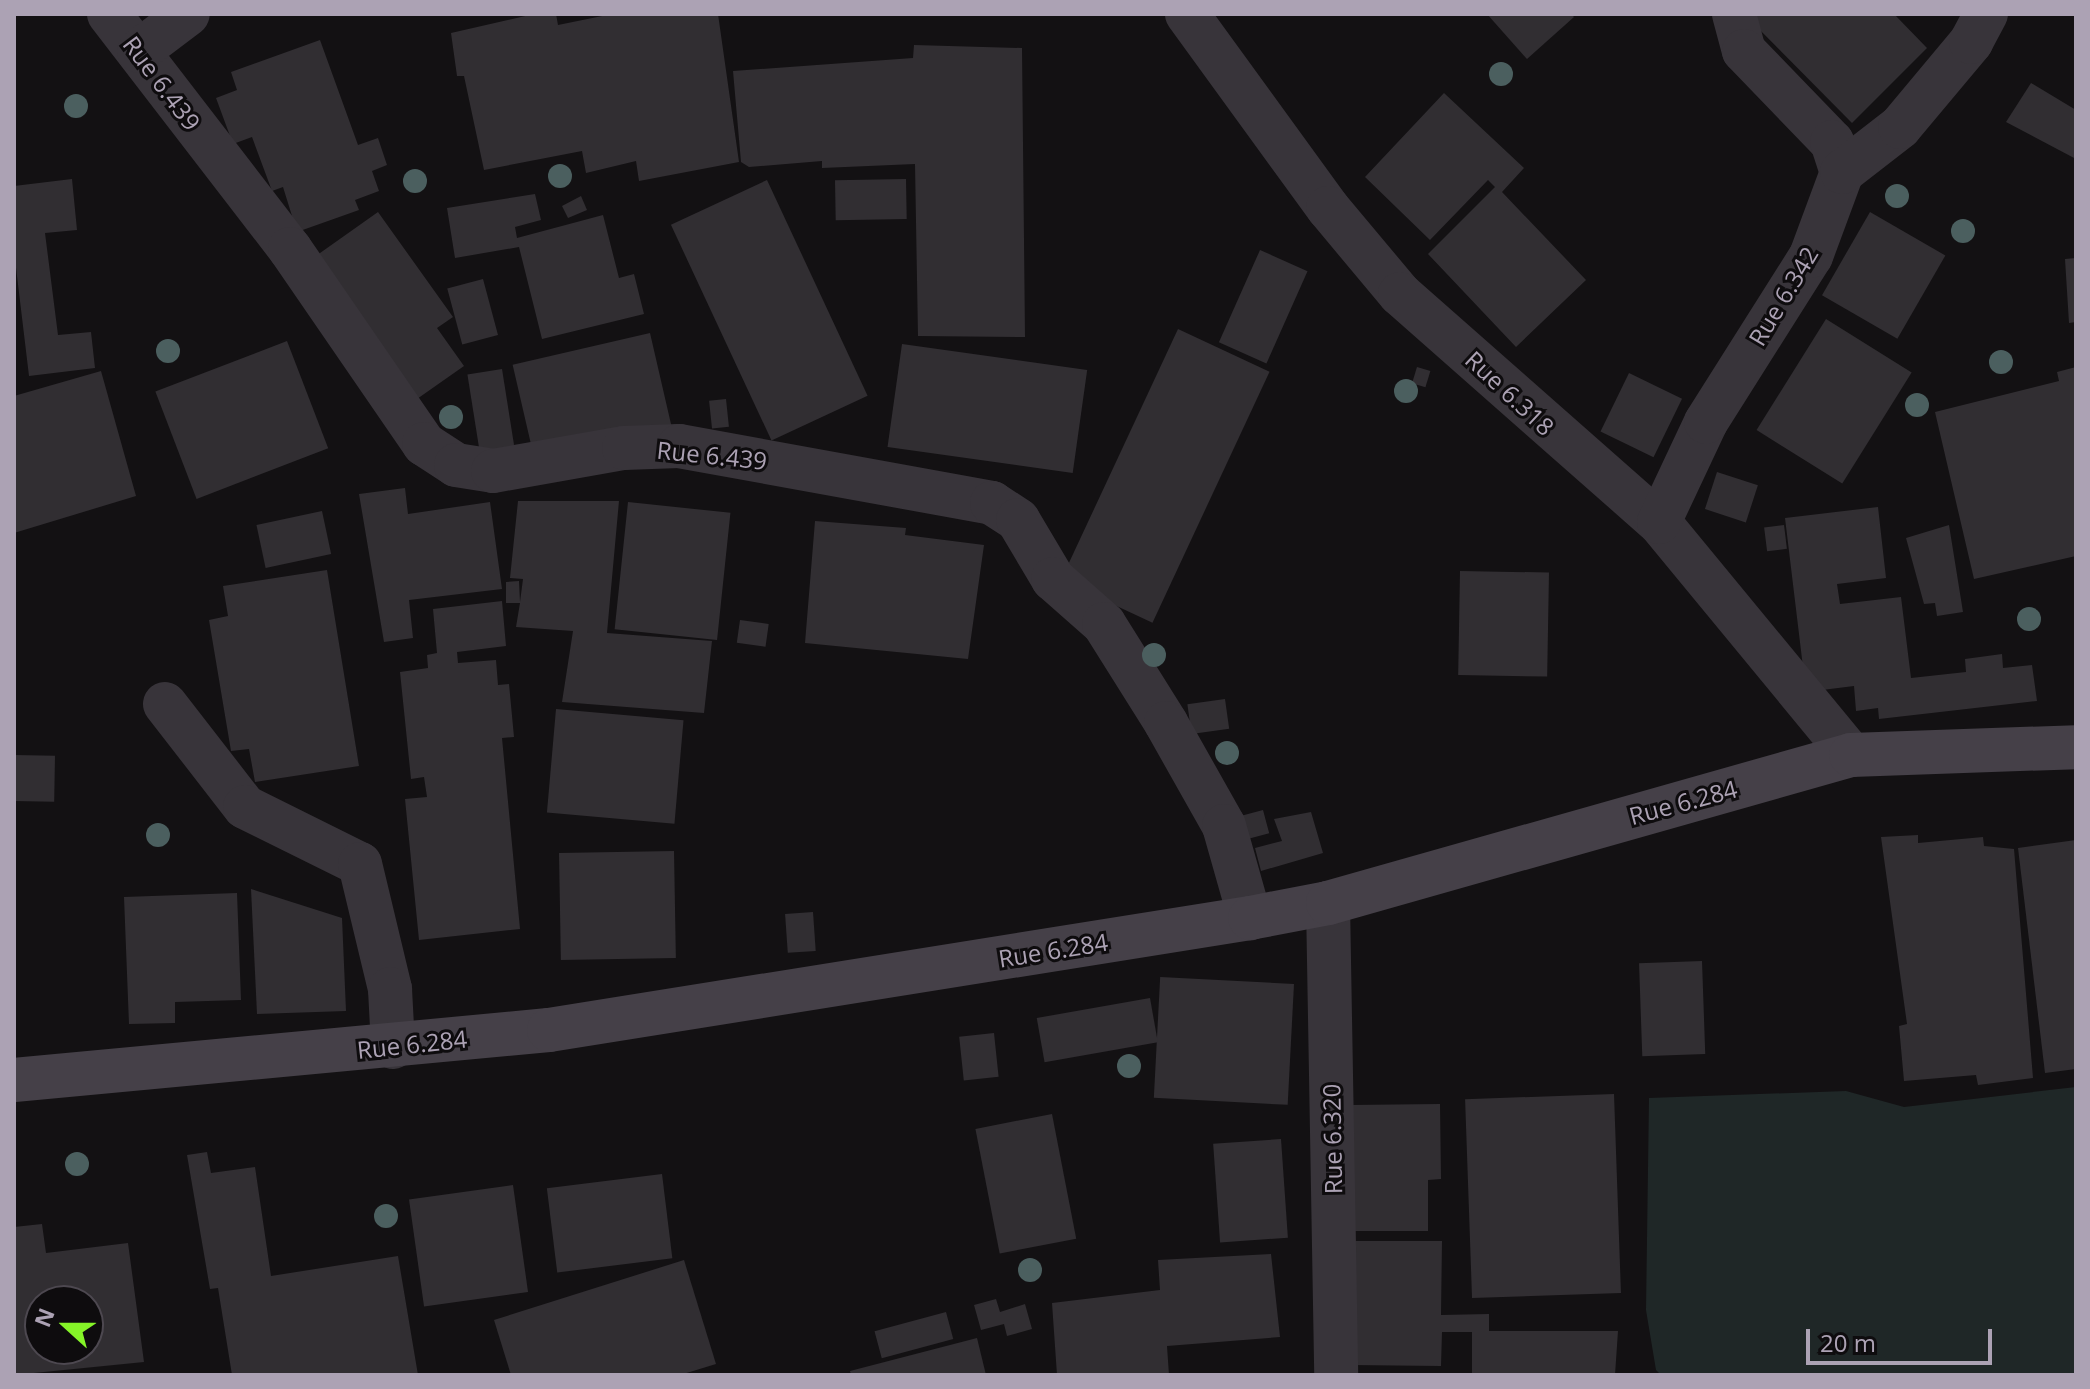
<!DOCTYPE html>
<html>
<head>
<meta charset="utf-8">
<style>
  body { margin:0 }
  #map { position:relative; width:2090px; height:1389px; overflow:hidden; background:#131113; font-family:"Open Sans",sans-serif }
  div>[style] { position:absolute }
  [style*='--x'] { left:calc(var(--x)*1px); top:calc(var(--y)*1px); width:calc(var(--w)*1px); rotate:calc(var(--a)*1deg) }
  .green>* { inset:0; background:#1f2727 }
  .building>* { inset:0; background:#312e32; transform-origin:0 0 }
  .street>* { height:44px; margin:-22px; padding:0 22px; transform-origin:22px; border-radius:22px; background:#38343a }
  .secondary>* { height:44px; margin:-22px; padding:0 22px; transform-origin:22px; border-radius:22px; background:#454048 }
  .trees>* { width:24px; height:24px; margin:-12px; border-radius:50%; background:#4b5f5f }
  span { translate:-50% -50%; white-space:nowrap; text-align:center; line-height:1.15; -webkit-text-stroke:6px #0e0c0e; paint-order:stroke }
  .street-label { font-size:24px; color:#aca2b4 }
  .frame { position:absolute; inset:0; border:16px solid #aca2b4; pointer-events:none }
  .north { position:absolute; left:24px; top:1285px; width:80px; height:80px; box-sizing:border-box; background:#0e0c0e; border:2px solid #4d4850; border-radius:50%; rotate:291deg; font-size:22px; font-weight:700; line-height:32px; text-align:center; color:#aca2b4 }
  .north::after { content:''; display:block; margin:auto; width:28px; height:36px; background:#85f428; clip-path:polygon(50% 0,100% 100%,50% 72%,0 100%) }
  .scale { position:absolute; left:1806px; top:1329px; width:186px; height:36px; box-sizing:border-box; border:4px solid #aca2b4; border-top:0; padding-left:10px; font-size:24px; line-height:28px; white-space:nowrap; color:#aca2b4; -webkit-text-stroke:6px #0e0c0e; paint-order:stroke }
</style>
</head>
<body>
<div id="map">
  <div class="green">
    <i style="clip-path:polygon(2076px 1087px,2076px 1375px,1661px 1375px,1656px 1370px,1646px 1310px,1649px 1098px,1846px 1091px,1904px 1107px)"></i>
  </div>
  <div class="building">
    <i style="clip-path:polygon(534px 14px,556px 14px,558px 25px,612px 14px,718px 14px,739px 162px,639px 181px,636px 161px,586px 173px,582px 151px,484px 170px,464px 76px,457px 76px,451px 33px)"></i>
    <i style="clip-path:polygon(1487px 14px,1571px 14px,1574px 17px,1527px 59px)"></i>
    <i style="clip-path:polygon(1755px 14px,1894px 14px,1927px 48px,1852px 123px,1749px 19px)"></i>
    <i style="clip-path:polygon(320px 40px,358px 145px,378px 138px,387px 165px,372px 171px,379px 191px,355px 200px,359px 210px,297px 232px,283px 187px,272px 191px,252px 137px,233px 144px,216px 98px,237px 90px,231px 72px)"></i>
    <i style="clip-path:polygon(914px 45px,1022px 48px,1025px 337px,918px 336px,915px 164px,822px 168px,822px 161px,749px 167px,741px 162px,733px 71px,913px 58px)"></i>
    <i style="clip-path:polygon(2031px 83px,2076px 110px,2076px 159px,2006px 122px)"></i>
    <i style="clip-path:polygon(1444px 93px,1524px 168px,1502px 192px,1586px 280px,1516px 347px,1428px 254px,1495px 187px,1488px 180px,1430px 240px,1365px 177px)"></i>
    <i style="clip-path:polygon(72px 179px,77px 230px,45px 233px,58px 335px,91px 332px,95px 368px,29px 376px,14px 251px,14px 186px)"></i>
    <i style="left:906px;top:179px;width:40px;height:71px;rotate:89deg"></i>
    <i style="left:767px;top:180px;width:238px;height:106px;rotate:65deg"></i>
    <i style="clip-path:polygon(535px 194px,541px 220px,515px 227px,517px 238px,603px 215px,619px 278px,634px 274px,644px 314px,542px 339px,519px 247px,455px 258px,447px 208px)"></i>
    <i style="clip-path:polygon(581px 196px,587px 210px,568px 218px,562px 206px)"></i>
    <i style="clip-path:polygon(378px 212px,453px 317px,437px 328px,464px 366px,407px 406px,313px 258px)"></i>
    <i style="left:1870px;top:212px;width:87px;height:96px;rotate:30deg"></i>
    <i style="left:1260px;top:250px;width:52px;height:101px;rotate:24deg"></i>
    <i style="clip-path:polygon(2076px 258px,2076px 322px,2069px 323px,2065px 259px)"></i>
    <i style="left:483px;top:279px;width:58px;height:37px;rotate:75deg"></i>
    <i style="left:1826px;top:319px;width:101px;height:131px;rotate:32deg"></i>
    <i style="left:1178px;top:329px;width:101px;height:277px;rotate:25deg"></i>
    <i style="left:650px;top:333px;width:102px;height:141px;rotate:77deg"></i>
    <i style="left:287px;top:341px;width:115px;height:141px;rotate:69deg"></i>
    <i style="left:902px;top:344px;width:187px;height:104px;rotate:8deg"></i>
    <i style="left:1417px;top:367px;width:14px;height:17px;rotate:17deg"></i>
    <i style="clip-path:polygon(2076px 367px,2076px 556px,1974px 579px,1935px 412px,2059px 381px,2057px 372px)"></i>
    <i style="left:502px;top:369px;width:92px;height:35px;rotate:81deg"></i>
    <i style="clip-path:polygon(101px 371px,136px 496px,14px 533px,14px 396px)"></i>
    <i style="left:1629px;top:373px;width:59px;height:65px;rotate:26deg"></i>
    <i style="left:726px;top:399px;width:28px;height:17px;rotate:84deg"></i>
    <i style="left:1717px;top:472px;width:43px;height:39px;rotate:18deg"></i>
    <i style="clip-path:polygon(405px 488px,408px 514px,490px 502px,502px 589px,409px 600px,413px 638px,384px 642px,359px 494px)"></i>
    <i style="clip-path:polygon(518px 501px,619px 501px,607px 633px,712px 641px,704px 713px,562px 702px,573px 631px,516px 627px,520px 603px,506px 603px,506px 582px,519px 581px,520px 602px,523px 579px,510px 578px)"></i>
    <i style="left:628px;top:502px;width:103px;height:128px;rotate:6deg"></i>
    <i style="clip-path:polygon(1878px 507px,1886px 578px,1837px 584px,1840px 604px,1901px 597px,1911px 678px,1966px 672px,1965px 659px,2002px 654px,2003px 668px,2032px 665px,2037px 701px,1879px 719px,1878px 708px,1856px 711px,1854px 686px,1806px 692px,1785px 518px)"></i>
    <i style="left:322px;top:511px;width:44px;height:67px;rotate:78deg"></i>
    <i style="clip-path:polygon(815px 521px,906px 528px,905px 535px,984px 545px,968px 659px,805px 643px)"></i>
    <i style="left:1784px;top:525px;width:24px;height:20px;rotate:83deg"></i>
    <i style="clip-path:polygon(1949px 525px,1963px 612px,1937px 616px,1935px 603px,1924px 604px,1906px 538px)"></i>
    <i style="clip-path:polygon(327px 570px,359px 766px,255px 782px,249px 749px,231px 751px,209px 620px,228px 616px,223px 586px)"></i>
    <i style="left:1460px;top:571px;width:89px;height:104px;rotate:1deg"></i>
    <i style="clip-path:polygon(502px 601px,506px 646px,457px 652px,458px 663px,496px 660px,498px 685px,509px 684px,514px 737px,502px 738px,520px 929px,419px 940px,405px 799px,427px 797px,424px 777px,411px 779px,400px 672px,428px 668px,427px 655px,437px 653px,433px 609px)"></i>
    <i style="left:740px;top:620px;width:29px;height:23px;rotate:8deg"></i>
    <i style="left:1225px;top:699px;width:30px;height:38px;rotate:82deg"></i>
    <i style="left:556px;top:709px;width:128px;height:104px;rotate:5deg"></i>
    <i style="left:14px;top:755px;width:41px;height:46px;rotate:1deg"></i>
    <i style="left:1263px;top:810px;width:24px;height:33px;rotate:75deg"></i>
    <i style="clip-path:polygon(1311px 812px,1323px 853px,1261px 871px,1255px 848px,1282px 841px,1274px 819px)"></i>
    <i style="clip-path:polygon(1918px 835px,1918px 843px,1983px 837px,1984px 846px,2014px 849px,2033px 1078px,1978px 1085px,1976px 1075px,1904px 1081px,1899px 1026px,1907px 1024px,1881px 837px)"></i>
    <i style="clip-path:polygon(2076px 840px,2076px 1069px,2045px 1073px,2018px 848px)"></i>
    <i style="left:674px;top:851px;width:107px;height:115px;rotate:89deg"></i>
    <i style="clip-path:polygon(251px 889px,342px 918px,346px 1011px,257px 1014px)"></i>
    <i style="clip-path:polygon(237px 893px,241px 1000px,175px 1002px,175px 1023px,129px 1024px,124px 897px)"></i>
    <i style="left:813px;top:912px;width:39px;height:28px;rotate:86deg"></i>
    <i style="left:1702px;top:961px;width:93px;height:63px;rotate:88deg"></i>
    <i style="left:1294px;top:984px;width:121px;height:134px;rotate:93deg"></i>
    <i style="left:1150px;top:998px;width:45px;height:115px;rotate:80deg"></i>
    <i style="left:994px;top:1033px;width:44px;height:35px;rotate:84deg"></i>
    <i style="left:1614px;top:1094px;width:199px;height:149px;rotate:88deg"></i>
    <i style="clip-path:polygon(1440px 1104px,1441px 1179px,1428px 1180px,1428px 1231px,1351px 1231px,1350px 1105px)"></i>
    <i style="left:1052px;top:1114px;width:127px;height:78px;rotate:79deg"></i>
    <i style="left:1281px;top:1139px;width:99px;height:68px;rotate:86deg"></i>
    <i style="clip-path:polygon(207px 1152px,211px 1173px,255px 1167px,271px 1276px,398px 1256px,418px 1375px,232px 1375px,218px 1288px,210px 1289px,187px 1155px)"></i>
    <i style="left:662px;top:1174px;width:85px;height:116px;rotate:83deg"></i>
    <i style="left:513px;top:1185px;width:108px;height:105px;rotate:82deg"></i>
    <i style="clip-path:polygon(evenodd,42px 1224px,46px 1253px,128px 1243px,144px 1362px,14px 1375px,14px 1227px,42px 1224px,40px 1301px,88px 1301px,88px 1349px,40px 1349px,40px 1301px)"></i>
    <i style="clip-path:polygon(1351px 1241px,1442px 1241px,1441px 1315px,1489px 1314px,1489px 1331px,1618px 1331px,1615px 1375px,1472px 1375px,1472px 1332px,1442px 1332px,1441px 1366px,1350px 1365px)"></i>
    <i style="clip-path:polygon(1271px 1254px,1280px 1337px,1167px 1346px,1169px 1375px,1057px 1375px,1052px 1303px,1160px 1290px,1158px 1260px)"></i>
    <i style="clip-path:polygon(684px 1260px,716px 1364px,680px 1375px,511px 1375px,494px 1320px)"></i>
    <i style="clip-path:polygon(996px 1299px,1000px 1312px,1025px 1304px,1032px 1329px,1007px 1336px,1004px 1324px,981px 1330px,974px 1305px)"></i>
    <i style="left:946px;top:1312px;width:28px;height:74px;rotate:75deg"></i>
    <i style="clip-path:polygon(977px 1338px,986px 1375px,851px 1375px,850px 1371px)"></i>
  </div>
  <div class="street">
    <i style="--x:109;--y:14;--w:297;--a:52.4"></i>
    <i style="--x:290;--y:249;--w:237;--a:55.5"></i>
    <i style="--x:424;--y:444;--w:38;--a:33"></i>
    <i style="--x:456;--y:465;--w:37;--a:9"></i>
    <i style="--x:493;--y:471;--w:133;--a:-10"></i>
    <i style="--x:624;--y:448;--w:55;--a:-2.1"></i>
    <i style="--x:679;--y:446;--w:318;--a:10.3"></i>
    <i style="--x:992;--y:503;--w:31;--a:33"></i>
    <i style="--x:1018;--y:520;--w:69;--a:59.3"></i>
    <i style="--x:1053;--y:579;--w:68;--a:41.4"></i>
    <i style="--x:1104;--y:624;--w:117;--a:57.9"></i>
    <i style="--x:1166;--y:723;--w:118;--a:60.6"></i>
    <i style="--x:1224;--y:826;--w:96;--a:74.2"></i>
    <i style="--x:1187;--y:14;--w:240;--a:54"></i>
    <i style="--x:1328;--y:208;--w:112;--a:50.1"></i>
    <i style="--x:1400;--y:294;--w:345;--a:41.4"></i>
    <i style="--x:1659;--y:522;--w:302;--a:50.5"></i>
    <i style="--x:1734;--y:14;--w:38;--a:75"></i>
    <i style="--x:1744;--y:51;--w:127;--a:46"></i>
    <i style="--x:1832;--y:142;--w:32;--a:72"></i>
    <i style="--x:139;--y:51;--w:61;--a:-37.1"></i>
    <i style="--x:1659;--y:522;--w:110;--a:-64.8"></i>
    <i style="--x:1706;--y:422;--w:196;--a:-57.7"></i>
    <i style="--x:1811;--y:256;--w:90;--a:-69.7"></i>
    <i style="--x:1842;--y:172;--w:73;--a:-37.8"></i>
    <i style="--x:1900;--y:127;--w:111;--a:-50.1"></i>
    <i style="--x:1971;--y:42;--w:32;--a:-62"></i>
    <i style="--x:165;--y:704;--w:130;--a:52.2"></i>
    <i style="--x:245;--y:807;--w:128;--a:26.4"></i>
    <i style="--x:360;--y:864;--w:129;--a:76.5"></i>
    <i style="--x:390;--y:989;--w:58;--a:87"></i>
    <i style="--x:1328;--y:903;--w:472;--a:89"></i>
  </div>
  <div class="secondary">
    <i style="--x:14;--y:1080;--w:537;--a:-5.34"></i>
    <i style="--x:549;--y:1030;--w:710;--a:-9.08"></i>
    <i style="--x:1250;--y:918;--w:79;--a:-10.9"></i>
    <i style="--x:1328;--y:903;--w:544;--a:-15.8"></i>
    <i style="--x:1851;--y:755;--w:225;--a:-2"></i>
  </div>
  <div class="trees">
    <i style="left:1501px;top:74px"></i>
    <i style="left:76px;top:106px"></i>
    <i style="left:560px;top:176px"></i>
    <i style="left:415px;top:181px"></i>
    <i style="left:1897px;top:196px"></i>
    <i style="left:1963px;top:231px"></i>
    <i style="left:168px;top:351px"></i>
    <i style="left:2001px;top:362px"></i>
    <i style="left:1406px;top:391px"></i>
    <i style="left:1917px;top:405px"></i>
    <i style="left:451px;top:417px"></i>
    <i style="left:2029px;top:619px"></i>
    <i style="left:1154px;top:655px"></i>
    <i style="left:1227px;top:753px"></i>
    <i style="left:158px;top:835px"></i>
    <i style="left:1129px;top:1066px"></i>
    <i style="left:77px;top:1164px"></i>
    <i style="left:386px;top:1216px"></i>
    <i style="left:1030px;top:1270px"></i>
  </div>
  <div class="street-label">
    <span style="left:162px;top:83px;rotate:53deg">Rue 6.439</span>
    <span style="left:1783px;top:296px;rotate:-59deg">Rue 6.342</span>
    <span style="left:1510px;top:393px;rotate:43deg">Rue 6.318</span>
    <span style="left:712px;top:455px;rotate:6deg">Rue 6.439</span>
    <span style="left:1683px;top:802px;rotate:-15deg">Rue 6.284</span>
    <span style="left:1053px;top:950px;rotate:-9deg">Rue 6.284</span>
    <span style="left:412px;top:1044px;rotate:-6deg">Rue 6.284</span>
    <span style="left:1332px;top:1139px;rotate:-91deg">Rue 6.320</span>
  </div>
  <div class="frame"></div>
  <div class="north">N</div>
  <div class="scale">20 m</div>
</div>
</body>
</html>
